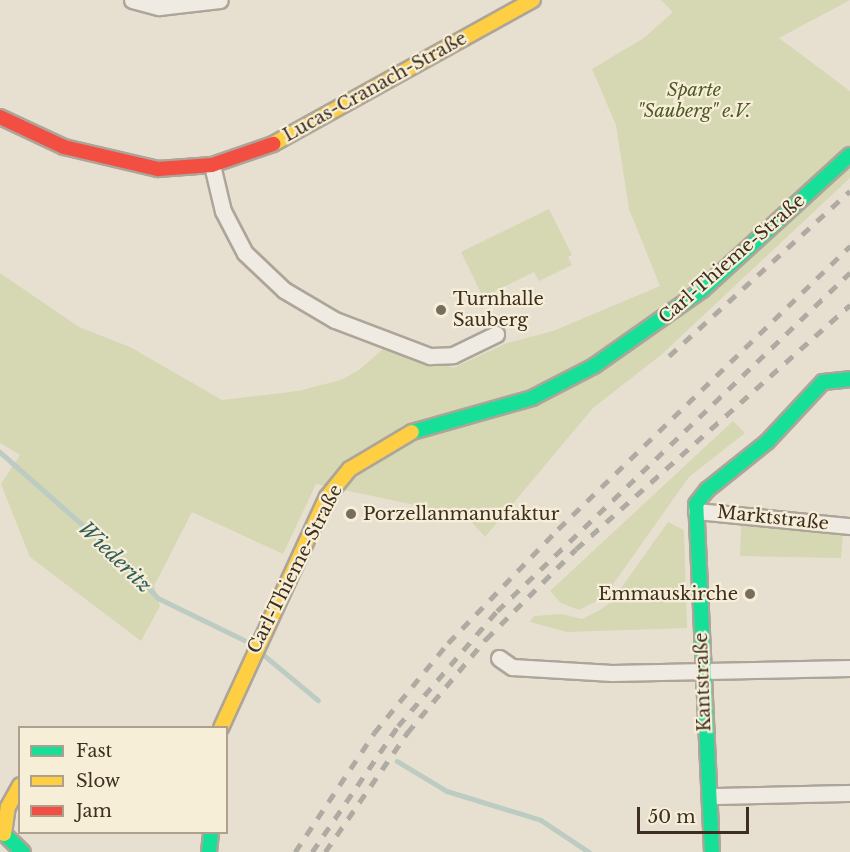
<!DOCTYPE html>
<html>
<head>
<meta charset="utf-8">
<style>
  body { margin:0 }
  #map { position:relative; width:850px; height:852px; overflow:hidden; background:#e7e0d1; font-family:"Libre Baskerville",serif }
  div>[style] { position:absolute }
  [style*='--x'] { left:calc(var(--x)*1px); top:calc(var(--y)*1px); width:calc(var(--w)*1px); rotate:calc(var(--a)*1deg) }
  .green>* { inset:0; background:#d6d7b3 }
  .stream>* { height:4.5px; margin:-2.25px; padding:0 2.25px; transform-origin:2.25px; border-radius:2.25px; background:#bcccc2 }
  .roads { filter:drop-shadow(2px 0 #ada599) drop-shadow(-2px 0 #ada599) drop-shadow(0 2px #ada599) drop-shadow(0 -2px #ada599) }
  .street>* { height:15px; margin:-7.5px; padding:0 7.5px; transform-origin:7.5px; border-radius:7.5px; background:#efebe3 }
  .fast>* { height:14px; margin:-7px; padding:0 7px; transform-origin:7px; border-radius:7px; background:#16e098 }
  .slow>* { height:14px; margin:-7px; padding:0 7px; transform-origin:7px; border-radius:7px; background:#ffcf43 }
  .jam>* { height:14px; margin:-7px; padding:0 7px; transform-origin:7px; border-radius:7px; background:#f24e42 }
  .rail>* { height:4.5px; margin-top:-2.25px; transform-origin:0; background:repeating-linear-gradient(90deg,#afaaa2 0 10px,transparent 0 20px) }
  .dots>* { width:16px; height:16px; translate:-50% -50%; box-sizing:border-box; border:3px solid #f7eed8; border-radius:50% }
  span { translate:-50% -50%; white-space:nowrap; text-align:center; line-height:1.15; -webkit-text-stroke:4.5px #f7eed8; paint-order:stroke }
  .street-label { font-size:18px; color:#3d2e20 }
  .park-label { font-size:18px; color:#4d5a26; font-style:italic }
  .poi-label { font-size:18px; color:#3d2e20 }
  .left { translate:0 -50%; text-align:left }
  .right { translate:-100% -50%; text-align:right }
  .water-label { font-size:20px; color:#2f5d5a; font-style:italic }
  .legend { position:absolute; left:18px; top:726px; width:210px; height:108px; box-sizing:border-box; background:#f7eed8; border:2px solid #ada18e; margin:0; padding:8px 10px; list-style:none; font-size:18px; color:#3d2e20 }
  .legend li { display:flex; align-items:center; gap:12px; height:30px }
  .legend b { width:30px; border:2px solid #ada18e }
  .scale { position:absolute; left:637px; top:807px; width:112px; height:27px; box-sizing:border-box; border:3px solid #3d2e20; border-top:0; padding-left:8px; font-size:18px; line-height:21px; white-space:nowrap; color:#3d2e20; -webkit-text-stroke:4px #f7eed8; paint-order:stroke }
</style>
</head>
<body>
<div id="map">
  <div class="green">
    <i style="clip-path:polygon(661px 0,850px 0,779px 38px,850px 91px,850px 178px,661px 355px,593px 408px,485px 537px,466px 516px,316px 484px,283px 554px,192px 512px,154px 586px,160px 606px,141px 641px,30px 557px,1px 484px,20px 455px,0 443px,0 273px,79px 327px,130px 347px,222px 400px,298px 391px,341px 380px,359px 370px,391px 342px,453px 368px,507px 343px,553px 331px,660px 286px,629px 209px,616px 125px,592px 69px,644px 38px,673px 12px)"></i>
    <i style="clip-path:polygon(549px 209px,572px 255px,568px 257px,572px 265px,539px 281px,534px 272px,483px 297px,461px 252px)"></i>
    <i style="clip-path:polygon(733px 421px,745px 433px,689px 477px,604px 597px,579px 610px,561px 603px,550px 591px)"></i>
    <i style="clip-path:polygon(668px 522px,684px 530px,687px 628px,567px 632px,530px 622px,534px 616px,561px 614px,582px 619px,600px 610px,611px 602px)"></i>
    <i style="clip-path:polygon(741px 524px,843px 533px,841px 558px,740px 556px)"></i>
  </div>
  <div class="stream">
    <i style="--x:0;--y:452;--w:168;--a:41.4"></i>
    <i style="--x:126;--y:563;--w:47;--a:47.6"></i>
    <i style="--x:158;--y:598;--w:96;--a:26"></i>
    <i style="--x:265;--y:656;--w:69;--a:39.7"></i>
    <i style="--x:397;--y:761;--w:58;--a:31"></i>
    <i style="--x:447;--y:791;--w:98;--a:17.1"></i>
    <i style="--x:541;--y:820;--w:58;--a:33.7"></i>
  </div>
  <div class="roads">
    <div class="street">
      <i style="--x:132;--y:0;--w:28;--a:15"></i>
      <i style="--x:159;--y:7;--w:61;--a:-6.5"></i>
      <i style="--x:212;--y:165;--w:47;--a:76.6"></i>
      <i style="--x:223;--y:211;--w:47;--a:62.4"></i>
      <i style="--x:245;--y:253;--w:54;--a:43.5"></i>
      <i style="--x:284;--y:290;--w:59;--a:30.5"></i>
      <i style="--x:335;--y:320;--w:102;--a:20.8"></i>
      <i style="--x:430;--y:356;--w:23;--a:-2"></i>
      <i style="--x:453;--y:355;--w:48;--a:-26"></i>
      <i style="--x:696;--y:511;--w:155;--a:5.6"></i>
      <i style="--x:499;--y:658;--w:16;--a:35"></i>
      <i style="--x:512;--y:667;--w:100;--a:3.4"></i>
      <i style="--x:612;--y:673;--w:238;--a:-1.2"></i>
      <i style="--x:713;--y:796;--w:137;--a:-1.3"></i>
    </div>
    <div class="fast">
      <i style="--x:412;--y:432;--w:125;--a:-15.8"></i>
      <i style="--x:532;--y:398;--w:70;--a:-27.3"></i>
      <i style="--x:594;--y:366;--w:132;--a:-35.1"></i>
      <i style="--x:702;--y:290;--w:200;--a:-42.4"></i>
      <i style="--x:0;--y:830;--w:32;--a:44"></i>
      <i style="--x:209;--y:852;--w:20;--a:-84"></i>
      <i style="--x:712;--y:852;--w:348;--a:-92.6"></i>
      <i style="--x:696;--y:504;--w:18;--a:-52"></i>
      <i style="--x:707;--y:490;--w:77;--a:-38.7"></i>
      <i style="--x:767;--y:442;--w:82;--a:-47"></i>
      <i style="--x:823;--y:382;--w:27;--a:-6"></i>
    </div>
    <div class="slow">
      <i style="--x:273;--y:144;--w:297;--a:-29"></i>
      <i style="--x:221;--y:728;--w:254;--a:-65.4"></i>
      <i style="--x:327;--y:497;--w:36;--a:-51"></i>
      <i style="--x:350;--y:469;--w:72;--a:-30.8"></i>
      <i style="--x:4;--y:834;--w:27;--a:-82"></i>
      <i style="--x:8;--y:807;--w:25;--a:-61"></i>
    </div>
    <div class="jam">
      <i style="--x:0;--y:117;--w:71;--a:25.1"></i>
      <i style="--x:64;--y:147;--w:97;--a:13.2"></i>
      <i style="--x:158;--y:169;--w:54;--a:-4.2"></i>
      <i style="--x:212;--y:165;--w:65;--a:-19"></i>
    </div>
  </div>
  <div class="rail">
    <i style="--x:669;--y:356;--w:245;--a:-42.4"></i>
    <i style="--x:295;--y:852;--w:143;--a:-56.4"></i>
    <i style="--x:374;--y:733;--w:117;--a:-50.6"></i>
    <i style="--x:448;--y:643;--w:158;--a:-46"></i>
    <i style="--x:558;--y:529;--w:407;--a:-44.1"></i>
    <i style="--x:312;--y:852;--w:153;--a:-55.7"></i>
    <i style="--x:398;--y:726;--w:152;--a:-49.3"></i>
    <i style="--x:497;--y:611;--w:489;--a:-43.8"></i>
    <i style="--x:325;--y:852;--w:145;--a:-55.4"></i>
    <i style="--x:407;--y:733;--w:123;--a:-50"></i>
    <i style="--x:486;--y:639;--w:127;--a:-45"></i>
    <i style="--x:576;--y:549;--w:367;--a:-41.7"></i>
  </div>
  <div class="dots">
    <i style="left:441px;top:310px;background:#786c5e"></i>
    <i style="left:351px;top:514px;background:#786c5e"></i>
    <i style="left:750px;top:594px;background:#786c5e"></i>
  </div>
  <div class="street-label">
    <span style="left:375px;top:87px;rotate:-29deg">Lucas-Cranach-Straße</span>
    <span style="left:732px;top:259px;rotate:-41deg">Carl-Thieme-Straße</span>
    <span style="left:773px;top:518px;rotate:6deg">Marktstraße</span>
    <span style="left:295px;top:569px;rotate:-63deg">Carl-Thieme-Straße</span>
    <span style="left:703px;top:682px;rotate:-92deg">Kantstraße</span>
  </div>
  <div class="park-label">
    <span style="left:694px;top:101px">Sparte<br>"Sauberg" e.V.</span>
  </div>
  <div class="poi-label">
    <span class="left" style="left:453px;top:310px">Turnhalle<br>Sauberg</span>
    <span class="left" style="left:363px;top:514px">Porzellanmanufaktur</span>
    <span class="right" style="left:738px;top:594px">Emmauskirche</span>
  </div>
  <div class="water-label">
    <span style="left:115px;top:557px;rotate:44deg">Wiederitz</span>
  </div>
  <ul class="legend">
  <li><b style="height:8px;background:#16e098"></b>Fast</li>
  <li><b style="height:8px;background:#ffcf43"></b>Slow</li>
  <li><b style="height:8px;background:#f24e42"></b>Jam</li>
  </ul>
  <div class="scale">50 m</div>
</div>
</body>
</html>
